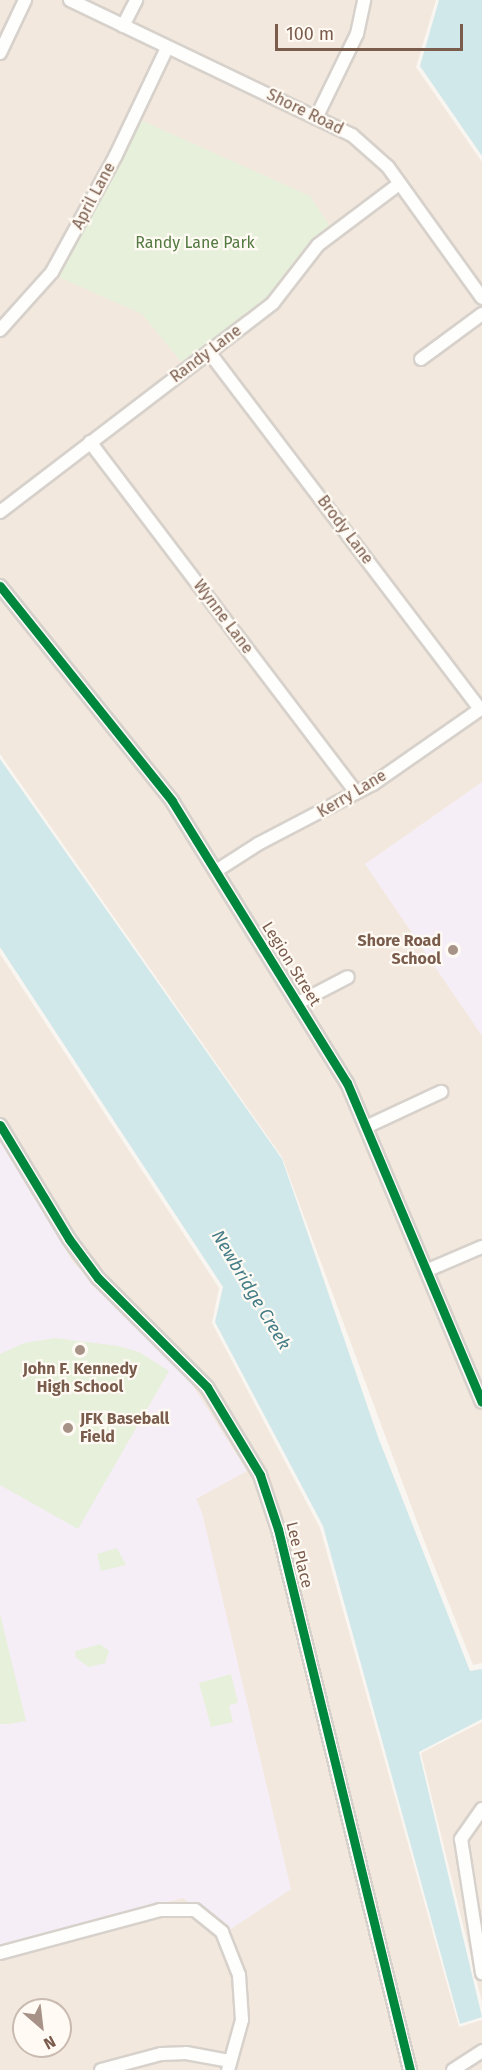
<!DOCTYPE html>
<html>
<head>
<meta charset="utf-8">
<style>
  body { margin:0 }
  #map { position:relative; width:482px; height:2070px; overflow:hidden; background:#f9f5f0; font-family:"Fira Sans",sans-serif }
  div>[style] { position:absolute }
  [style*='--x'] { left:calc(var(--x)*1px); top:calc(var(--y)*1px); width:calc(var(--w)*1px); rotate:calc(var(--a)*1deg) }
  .residential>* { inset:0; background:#f2e8de }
  .education>* { inset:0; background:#f6eef6 }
  .green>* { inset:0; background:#e7f0db }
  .water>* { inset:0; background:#d0e8ea }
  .roads { filter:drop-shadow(2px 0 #d7d1cb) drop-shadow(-2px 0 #d7d1cb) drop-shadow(0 2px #d7d1cb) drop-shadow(0 -2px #d7d1cb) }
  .minor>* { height:12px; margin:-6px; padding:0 6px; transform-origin:6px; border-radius:6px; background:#fefefd }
  .cycleway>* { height:9px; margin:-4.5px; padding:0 4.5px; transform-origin:4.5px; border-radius:4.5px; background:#00873e }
  .dots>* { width:16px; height:16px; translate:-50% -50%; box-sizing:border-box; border:3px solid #fffaf3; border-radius:50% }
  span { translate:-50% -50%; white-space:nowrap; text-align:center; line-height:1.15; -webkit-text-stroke:4.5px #fffaf3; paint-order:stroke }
  .street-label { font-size:16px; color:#7a5c4d }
  .park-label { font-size:16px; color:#537a41 }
  .poi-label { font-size:16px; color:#7a5c4d; font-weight:700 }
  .right { translate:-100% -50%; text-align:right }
  .left { translate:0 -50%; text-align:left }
  .water-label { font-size:18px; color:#437c86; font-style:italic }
  .north { position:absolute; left:12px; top:1998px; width:60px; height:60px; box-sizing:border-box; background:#fffaf3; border:2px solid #cabbb1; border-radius:50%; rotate:152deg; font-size:16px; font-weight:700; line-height:24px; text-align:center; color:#7a5c4d }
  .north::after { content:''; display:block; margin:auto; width:21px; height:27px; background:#a69286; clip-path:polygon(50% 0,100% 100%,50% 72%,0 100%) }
  .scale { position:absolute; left:275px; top:24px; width:188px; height:27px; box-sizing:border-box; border:3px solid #7a5c4d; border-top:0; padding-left:8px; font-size:18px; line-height:21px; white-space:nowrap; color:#7a5c4d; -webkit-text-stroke:4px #fffaf3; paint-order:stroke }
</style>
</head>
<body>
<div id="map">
  <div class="residential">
    <i style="clip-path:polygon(0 0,436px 0,416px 67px,482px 162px,482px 1663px,473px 1665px,422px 1535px,282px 1157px,0 754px)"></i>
    <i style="clip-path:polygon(evenodd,0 954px,219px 1288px,212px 1323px,320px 1528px,459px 2027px,482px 2020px,482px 2070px,0 2070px,0 954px,24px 2010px,60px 2010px,60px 2046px,24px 2046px,24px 2010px)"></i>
    <i style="clip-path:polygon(482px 1722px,482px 2002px,421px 1753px)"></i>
  </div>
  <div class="education">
    <i style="clip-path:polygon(482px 782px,482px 1036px,365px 864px)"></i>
    <i style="clip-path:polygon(0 1141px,73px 1262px,190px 1381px,247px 1471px,196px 1499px,202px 1512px,291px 1889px,228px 1931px,183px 1898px,0 1945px)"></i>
  </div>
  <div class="green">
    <i style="clip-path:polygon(136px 118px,310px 196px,331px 228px,269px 302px,184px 365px,142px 314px,54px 275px)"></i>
    <i style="clip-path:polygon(55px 1338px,118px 1346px,139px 1352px,169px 1371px,78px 1529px,0 1485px,0 1354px,24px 1343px)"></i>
    <i style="clip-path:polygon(117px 1548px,126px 1565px,101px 1571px,97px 1554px)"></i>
    <i style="clip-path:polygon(0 1614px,26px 1721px,10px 1724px,0 1724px)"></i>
    <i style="clip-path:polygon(100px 1644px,109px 1651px,105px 1663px,89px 1667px,76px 1658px,75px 1651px)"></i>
    <i style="clip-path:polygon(231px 1674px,238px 1703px,229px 1705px,233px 1722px,211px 1727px,199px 1683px)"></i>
  </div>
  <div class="water">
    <i style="clip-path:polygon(439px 0,482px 0,482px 156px,420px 66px)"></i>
    <i style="clip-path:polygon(0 759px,282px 1159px,378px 1437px,470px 1671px,482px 1669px,482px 1719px,419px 1752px,482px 2017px,460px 2024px,323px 1526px,215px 1322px,223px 1287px,0 947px)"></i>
  </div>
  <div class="roads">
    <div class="minor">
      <i style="--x:70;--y:0;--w:313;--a:25.6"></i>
      <i style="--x:352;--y:135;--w:48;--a:41.6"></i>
      <i style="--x:388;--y:167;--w:161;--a:54.3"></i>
      <i style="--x:123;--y:26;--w:29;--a:-63"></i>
      <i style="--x:0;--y:53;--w:59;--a:-64.7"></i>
      <i style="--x:316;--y:118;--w:93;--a:-64"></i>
      <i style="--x:357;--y:34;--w:35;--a:-78"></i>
      <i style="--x:0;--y:330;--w:78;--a:-48.1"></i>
      <i style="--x:52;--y:272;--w:133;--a:-61.3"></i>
      <i style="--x:116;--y:155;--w:119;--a:-64.5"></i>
      <i style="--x:209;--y:352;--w:448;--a:52.8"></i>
      <i style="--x:421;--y:359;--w:76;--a:-36.4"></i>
      <i style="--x:90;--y:442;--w:440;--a:52.8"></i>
      <i style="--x:0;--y:512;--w:344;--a:-37.4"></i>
      <i style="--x:273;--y:303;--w:73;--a:-52.2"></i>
      <i style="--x:318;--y:245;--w:101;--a:-37"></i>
      <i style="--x:0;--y:586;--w:275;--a:51.3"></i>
      <i style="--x:172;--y:801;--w:332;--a:58.2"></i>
      <i style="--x:347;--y:1083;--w:346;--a:67.1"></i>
      <i style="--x:216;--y:871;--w:50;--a:-32.7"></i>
      <i style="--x:258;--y:844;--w:130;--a:-27.6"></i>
      <i style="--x:373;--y:784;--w:133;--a:-34.9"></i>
      <i style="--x:298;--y:1003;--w:56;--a:-27.5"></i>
      <i style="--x:0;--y:1125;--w:133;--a:58.8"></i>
      <i style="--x:69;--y:1239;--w:49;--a:53.4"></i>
      <i style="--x:98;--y:1278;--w:154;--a:45"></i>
      <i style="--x:207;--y:1387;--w:103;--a:58.9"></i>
      <i style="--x:260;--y:1475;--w:57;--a:71.6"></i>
      <i style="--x:278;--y:1529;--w:557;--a:76.29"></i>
      <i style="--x:368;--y:1126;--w:81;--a:-25"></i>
      <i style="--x:428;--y:1270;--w:59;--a:-23.1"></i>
      <i style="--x:482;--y:1809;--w:37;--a:125"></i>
      <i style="--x:461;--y:1839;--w:136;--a:81.1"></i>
      <i style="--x:0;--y:1953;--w:166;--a:-15"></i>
      <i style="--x:160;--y:1910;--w:35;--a:0"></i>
      <i style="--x:195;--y:1910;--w:35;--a:39"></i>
      <i style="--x:222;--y:1932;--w:46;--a:68.4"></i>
      <i style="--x:239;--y:1975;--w:45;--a:86.2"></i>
      <i style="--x:242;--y:2020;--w:52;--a:105.6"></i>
      <i style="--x:101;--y:2070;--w:62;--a:-14.9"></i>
      <i style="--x:161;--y:2054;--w:25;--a:-2"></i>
      <i style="--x:186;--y:2053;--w:45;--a:10.3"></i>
      <i style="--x:453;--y:2070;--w:35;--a:-33"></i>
    </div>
  </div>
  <div class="cycleway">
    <i style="--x:0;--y:586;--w:275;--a:51.3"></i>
    <i style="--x:172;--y:801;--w:332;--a:58.2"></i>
    <i style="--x:347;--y:1083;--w:346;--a:67.1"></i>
    <i style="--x:0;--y:1125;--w:133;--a:58.8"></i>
    <i style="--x:69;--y:1239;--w:49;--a:53.4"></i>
    <i style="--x:98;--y:1278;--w:154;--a:45"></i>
    <i style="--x:207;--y:1387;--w:103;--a:58.9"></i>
    <i style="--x:260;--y:1475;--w:57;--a:71.6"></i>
    <i style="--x:278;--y:1529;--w:557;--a:76.29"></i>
  </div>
  <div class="dots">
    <i style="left:453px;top:950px;background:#a69286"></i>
    <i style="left:80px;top:1350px;background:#a69286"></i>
    <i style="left:68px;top:1428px;background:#a69286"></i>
  </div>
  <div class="street-label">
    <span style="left:305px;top:112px;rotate:26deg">Shore Road</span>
    <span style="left:94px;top:196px;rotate:-62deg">April Lane</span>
    <span style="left:206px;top:354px;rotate:-37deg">Randy Lane</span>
    <span style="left:345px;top:530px;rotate:53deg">Brody Lane</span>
    <span style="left:223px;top:617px;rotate:53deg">Wynne Lane</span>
    <span style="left:352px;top:794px;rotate:-31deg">Kerry Lane</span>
    <span style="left:291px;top:964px;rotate:58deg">Legion Street</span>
    <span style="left:299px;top:1555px;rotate:76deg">Lee Place</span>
  </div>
  <div class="park-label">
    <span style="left:195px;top:243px">Randy Lane Park</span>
  </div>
  <div class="poi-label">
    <span class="right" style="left:441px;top:950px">Shore Road<br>School</span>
    <span style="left:80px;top:1378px">John F. Kennedy<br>High School</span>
    <span class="left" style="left:80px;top:1428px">JFK Baseball<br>Field</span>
  </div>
  <div class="water-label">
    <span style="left:251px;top:1290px;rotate:59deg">Newbridge Creek</span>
  </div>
  <div class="north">N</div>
  <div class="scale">100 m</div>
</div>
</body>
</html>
